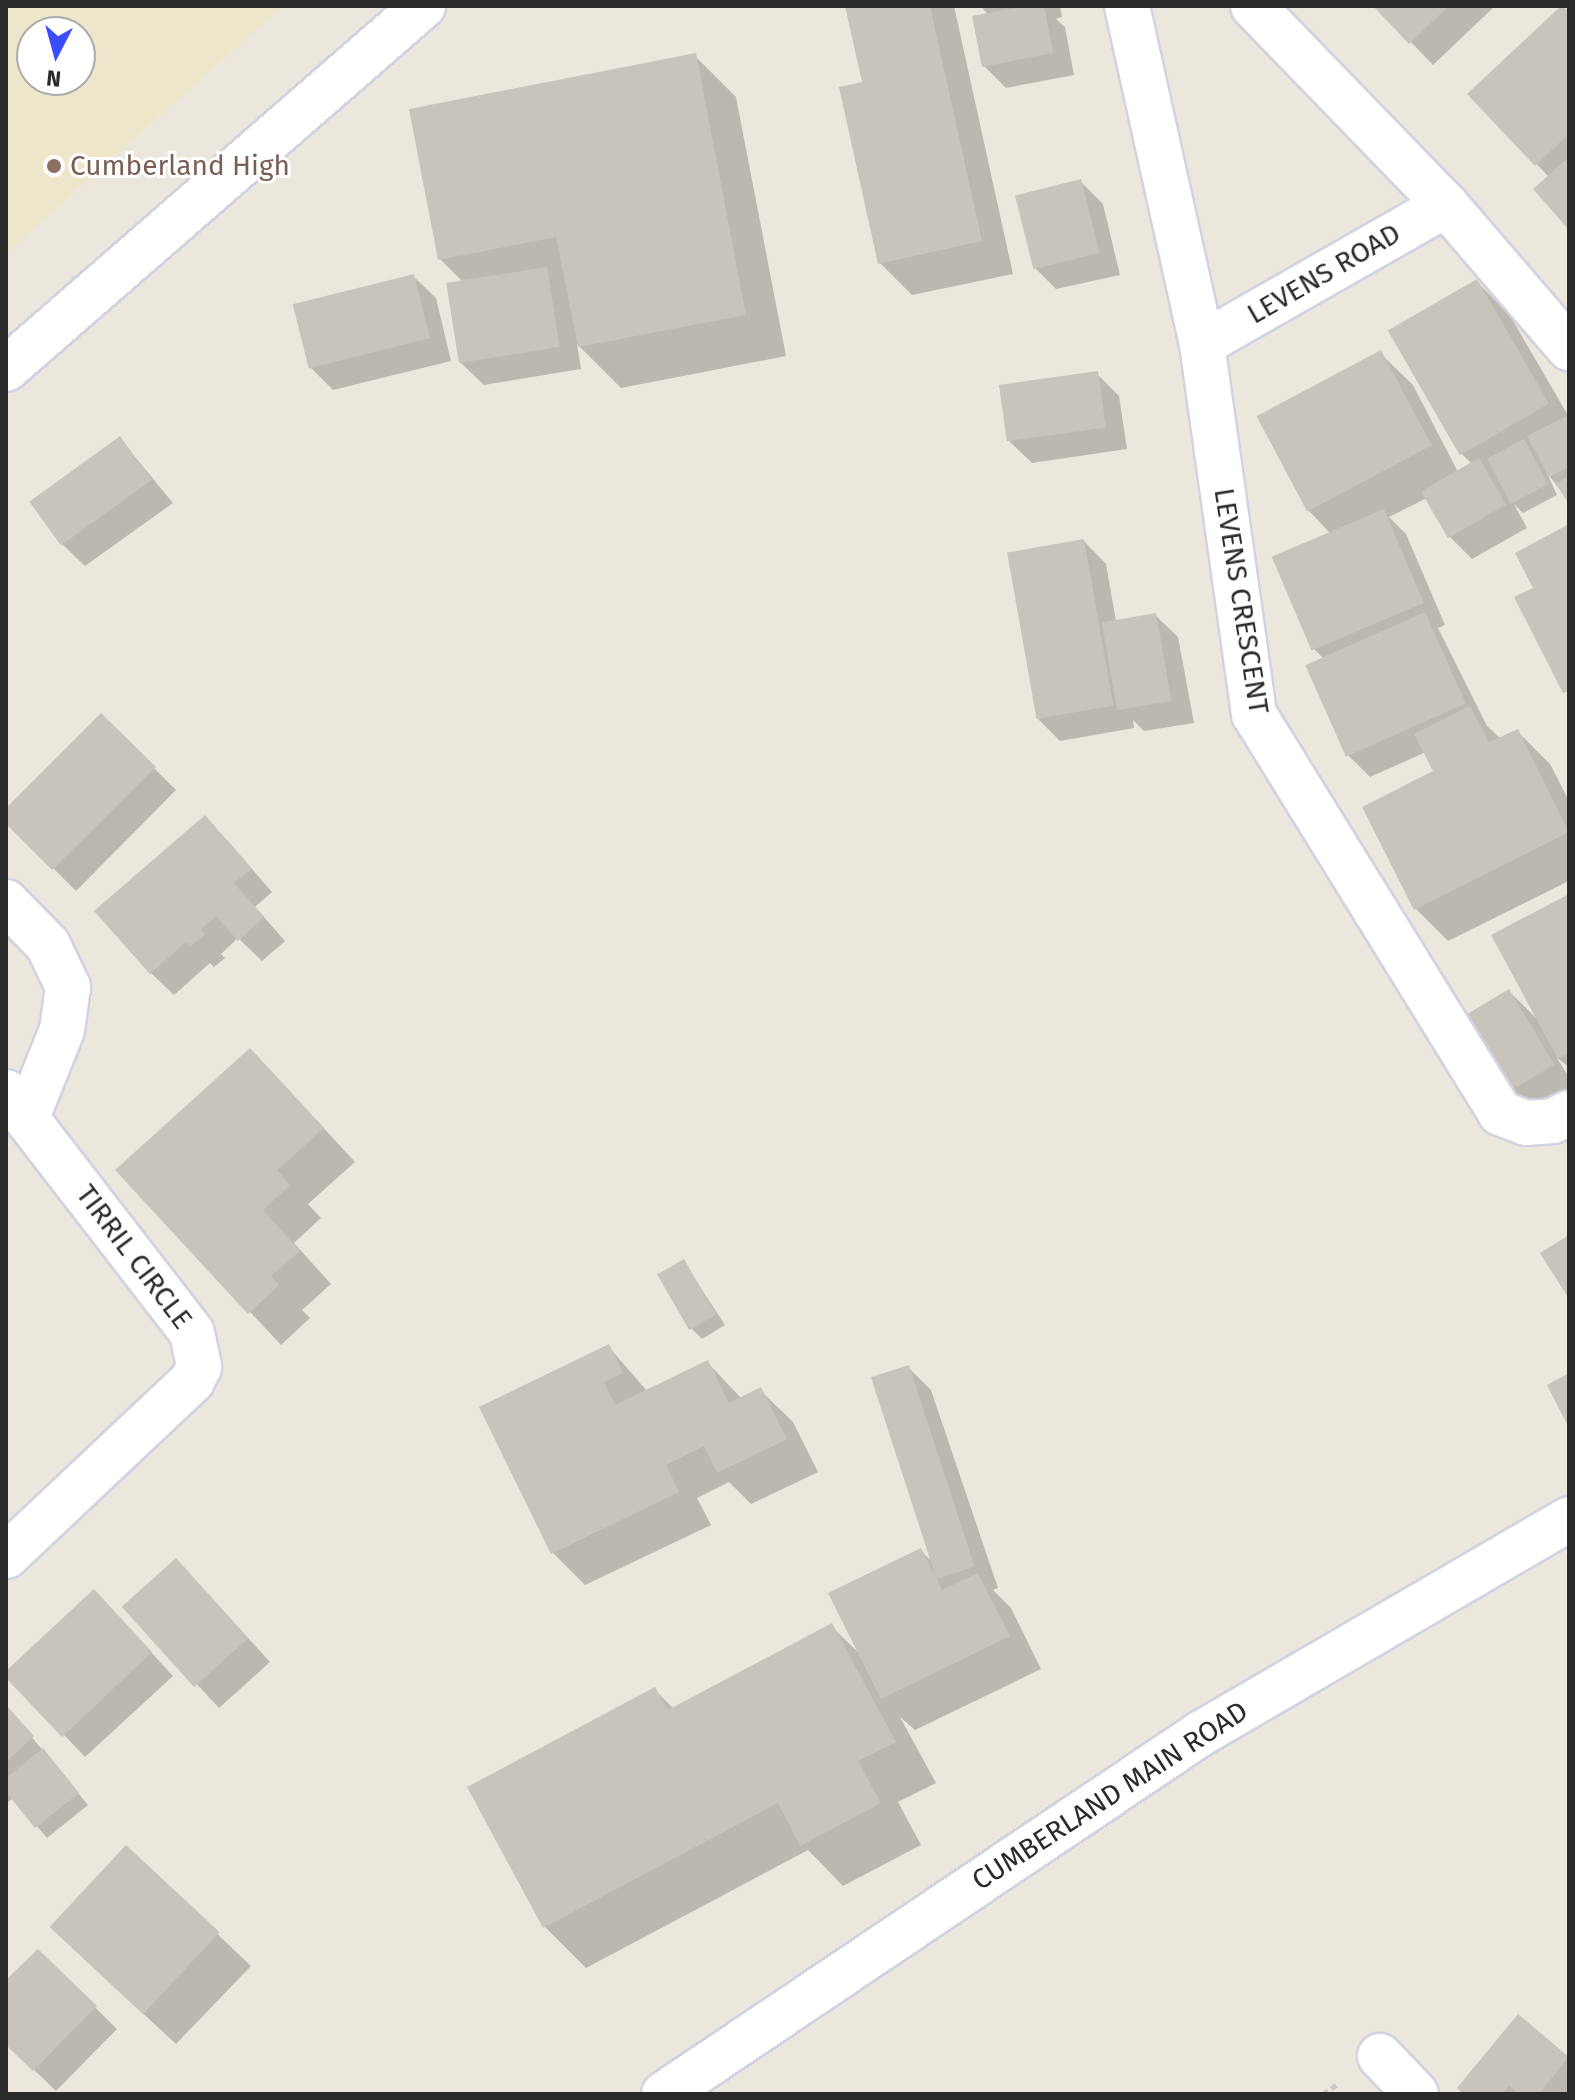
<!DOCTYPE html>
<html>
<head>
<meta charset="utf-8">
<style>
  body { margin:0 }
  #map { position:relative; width:1575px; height:2100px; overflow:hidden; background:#ece7dc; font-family:"Fira Sans",sans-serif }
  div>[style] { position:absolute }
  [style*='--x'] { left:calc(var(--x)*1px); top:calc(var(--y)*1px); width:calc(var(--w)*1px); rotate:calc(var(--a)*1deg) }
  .education>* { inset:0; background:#eee6cb }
  .shadow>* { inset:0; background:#0003 }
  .building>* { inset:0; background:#c8c3bb; transform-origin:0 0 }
  .path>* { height:5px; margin-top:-2.5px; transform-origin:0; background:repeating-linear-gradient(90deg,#c8c8c8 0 6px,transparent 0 10px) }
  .roads { filter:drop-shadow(2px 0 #d1d3e3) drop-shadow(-2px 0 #d1d3e3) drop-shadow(0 2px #d1d3e3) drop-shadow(0 -2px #d1d3e3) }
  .street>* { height:44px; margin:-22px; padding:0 22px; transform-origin:22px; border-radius:22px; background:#fff }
  .secondary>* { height:44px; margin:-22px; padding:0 22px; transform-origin:22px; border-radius:22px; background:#fff }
  .dots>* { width:22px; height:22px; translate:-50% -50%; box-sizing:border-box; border:4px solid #fff; border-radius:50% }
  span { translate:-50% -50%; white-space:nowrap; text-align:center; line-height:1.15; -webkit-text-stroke:6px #fff; paint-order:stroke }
  .education-label { font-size:28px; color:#785e54 }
  .left { translate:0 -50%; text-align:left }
  .street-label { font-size:28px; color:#2a2a2a }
  .frame { position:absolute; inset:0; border:8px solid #2a2a2a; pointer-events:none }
  .north { position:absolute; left:16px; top:16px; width:80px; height:80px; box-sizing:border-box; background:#fff; border:2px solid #aaa; border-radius:50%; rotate:186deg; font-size:22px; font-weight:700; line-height:32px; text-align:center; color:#2a2a2a }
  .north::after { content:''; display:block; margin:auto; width:28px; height:36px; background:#3a4dfc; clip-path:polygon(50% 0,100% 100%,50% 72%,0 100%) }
</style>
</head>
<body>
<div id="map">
  <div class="education">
    <i style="clip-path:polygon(evenodd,6px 6px,283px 6px,6px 253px,6px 6px,32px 32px,80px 32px,80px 80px,32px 80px,32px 32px)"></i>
  </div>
  <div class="shadow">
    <i style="clip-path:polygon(847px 6px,954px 6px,1013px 274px,912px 295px,880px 263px,865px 84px)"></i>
    <i style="clip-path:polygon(981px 6px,1060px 6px,1062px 17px,1056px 19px,1065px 27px,1074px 75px,1006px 88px,984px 66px,988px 15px)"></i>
    <i style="clip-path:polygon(1376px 6px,1495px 6px,1433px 65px)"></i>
    <i style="clip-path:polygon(1563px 7px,1569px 13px,1569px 227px,1549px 177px,1470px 94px)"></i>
    <i style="clip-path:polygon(695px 56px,736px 97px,786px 356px,621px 388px,577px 344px,581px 369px,484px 385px,461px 363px,464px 283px,440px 259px)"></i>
    <i style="clip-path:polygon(1081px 182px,1103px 204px,1120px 275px,1056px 289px,1034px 267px)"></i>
    <i style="clip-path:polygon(413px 276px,436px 298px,451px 361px,333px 390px,310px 367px)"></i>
    <i style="clip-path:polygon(1477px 282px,1509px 314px,1569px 417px,1569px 501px,1547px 473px,1557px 495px,1523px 513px,1514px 504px,1527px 528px,1472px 559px,1450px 537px,1427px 498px,1389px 517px,1406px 534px,1445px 625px,1438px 628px,1487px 726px,1501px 739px,1517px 731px,1550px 764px,1569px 801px,1569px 881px,1448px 941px,1416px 909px,1436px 772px,1426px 752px,1370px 777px,1348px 755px,1324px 659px,1314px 649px,1331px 534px,1308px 510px,1380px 353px,1413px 385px,1458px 472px,1472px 464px,1461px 453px)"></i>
    <i style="clip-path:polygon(1097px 374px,1119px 396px,1127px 449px,1032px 463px,1009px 441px)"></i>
    <i style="clip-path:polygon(120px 439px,173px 503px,85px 566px,62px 544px)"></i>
    <i style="clip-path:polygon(1084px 541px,1106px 564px,1116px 621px,1155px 615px,1178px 637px,1194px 723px,1144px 731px,1133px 720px,1134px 728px,1060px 741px,1038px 719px)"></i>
    <i style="clip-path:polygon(101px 715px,176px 790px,76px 891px,6px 821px,6px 810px)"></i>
    <i style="clip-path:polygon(227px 840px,272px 892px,255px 907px,285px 941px,262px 961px,238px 938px,221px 954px,225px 958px,214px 967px,210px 963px,174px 995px,151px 973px)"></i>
    <i style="clip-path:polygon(1569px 896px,1569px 1067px,1557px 1058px,1569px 1077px,1569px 1091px,1528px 1115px,1506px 1093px,1509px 991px,1538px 1020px)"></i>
    <i style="clip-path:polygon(282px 1083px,355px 1162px,308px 1204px,321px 1218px,294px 1243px,331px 1284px,302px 1310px,310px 1318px,281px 1345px,118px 1170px)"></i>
    <i style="clip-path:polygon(683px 1261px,725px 1325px,702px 1339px,691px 1328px)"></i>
    <i style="clip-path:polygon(608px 1346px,647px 1391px,707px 1362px,742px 1399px,760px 1390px,793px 1422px,818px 1472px,751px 1504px,729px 1482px,697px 1498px,711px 1525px,585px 1585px,553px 1553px)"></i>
    <i style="clip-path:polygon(908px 1367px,931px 1390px,998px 1588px,993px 1590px,1011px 1608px,1041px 1669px,915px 1730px,900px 1717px,936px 1783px,898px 1802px,921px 1845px,843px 1886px,808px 1850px,586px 1968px,545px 1927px,655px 1690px,674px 1709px,831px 1626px,860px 1654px,921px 1551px,937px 1566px)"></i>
    <i style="clip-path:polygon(198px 1583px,270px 1662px,219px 1708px,125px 1607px)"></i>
    <i style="clip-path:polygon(116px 1614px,173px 1676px,85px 1757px,6px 1674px)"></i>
    <i style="clip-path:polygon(6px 1706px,88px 1805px,47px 1838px,13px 1798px,6px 1804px)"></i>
    <i style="clip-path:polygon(126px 1847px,251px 1966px,176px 2044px,83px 1958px)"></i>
    <i style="clip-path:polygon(38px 1951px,117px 2029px,56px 2091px,6px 2043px,6px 1983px)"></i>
    <i style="clip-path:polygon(1518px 2017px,1569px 2057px,1569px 2094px,1465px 2094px)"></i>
  </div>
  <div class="building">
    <i style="clip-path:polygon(845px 6px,930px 6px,982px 241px,878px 264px,839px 87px,862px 82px)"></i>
    <i style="clip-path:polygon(1026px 6px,1044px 6px,1053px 53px,982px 67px,972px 16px)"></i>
    <i style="clip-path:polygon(1373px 6px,1449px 6px,1409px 44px)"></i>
    <i style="clip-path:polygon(1561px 6px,1569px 11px,1569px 134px,1535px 166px,1467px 94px)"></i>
    <i style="clip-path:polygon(696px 53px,746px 315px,578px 347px,556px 237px,438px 260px,409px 109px)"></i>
    <i style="clip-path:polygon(1569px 157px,1569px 230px,1533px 189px)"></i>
    <i style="left:1081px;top:179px;width:76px;height:68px;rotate:76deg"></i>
    <i style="left:547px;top:267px;width:81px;height:102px;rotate:81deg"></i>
    <i style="left:414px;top:274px;width:66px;height:125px;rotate:76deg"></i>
    <i style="left:1477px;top:279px;width:144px;height:103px;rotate:60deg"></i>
    <i style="left:1381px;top:350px;width:108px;height:141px;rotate:62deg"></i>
    <i style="left:1098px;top:371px;width:57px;height:100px;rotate:82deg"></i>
    <i style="clip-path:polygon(1569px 415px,1569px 467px,1549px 477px,1527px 436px)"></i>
    <i style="left:120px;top:436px;width:54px;height:112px;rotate:54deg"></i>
    <i style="left:1524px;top:439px;width:51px;height:42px;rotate:62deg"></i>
    <i style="left:1479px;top:458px;width:54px;height:67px;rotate:60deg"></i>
    <i style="clip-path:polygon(1569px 476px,1569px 504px,1556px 484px)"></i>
    <i style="left:1384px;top:509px;width:102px;height:122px;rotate:67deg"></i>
    <i style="clip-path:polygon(1569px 524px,1569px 691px,1563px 693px,1514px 597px,1533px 588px,1515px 553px)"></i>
    <i style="left:1084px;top:539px;width:169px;height:78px;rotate:80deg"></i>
    <i style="left:1425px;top:612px;width:100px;height:131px;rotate:66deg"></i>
    <i style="left:1156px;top:613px;width:89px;height:55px;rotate:80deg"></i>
    <i style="clip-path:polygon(1470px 706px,1489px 742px,1518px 729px,1569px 832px,1414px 910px,1362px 807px,1433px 771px,1414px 734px)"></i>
    <i style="clip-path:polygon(101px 713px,156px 767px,52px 870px,6px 824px,6px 808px)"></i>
    <i style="clip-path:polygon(205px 815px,252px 869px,234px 883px,264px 917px,238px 941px,216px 916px,201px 930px,205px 934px,190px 947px,186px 942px,150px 974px,94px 911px)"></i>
    <i style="clip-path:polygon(1569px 894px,1569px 1053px,1558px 1059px,1491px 935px)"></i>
    <i style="left:1509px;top:989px;width:88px;height:57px;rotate:59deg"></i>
    <i style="clip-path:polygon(250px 1048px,324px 1128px,277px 1170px,290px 1185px,263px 1210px,300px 1251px,271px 1276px,279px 1285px,248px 1314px,115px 1170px)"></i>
    <i style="clip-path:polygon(1569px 1235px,1569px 1299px,1540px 1253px)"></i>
    <i style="left:684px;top:1259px;width:64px;height:31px;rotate:60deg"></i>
    <i style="clip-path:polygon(609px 1344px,623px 1373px,604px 1382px,615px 1405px,708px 1360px,729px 1403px,761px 1387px,787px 1439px,717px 1473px,704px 1446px,666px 1465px,679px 1492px,551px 1554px,479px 1407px)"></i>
    <i style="left:909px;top:1365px;width:212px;height:40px;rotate:72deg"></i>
    <i style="clip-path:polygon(1569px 1373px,1569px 1428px,1547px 1385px)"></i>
    <i style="clip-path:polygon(921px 1548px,942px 1590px,978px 1573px,1010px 1636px,881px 1699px,828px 1593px)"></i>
    <i style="left:176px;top:1558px;width:108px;height:73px;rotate:48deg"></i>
    <i style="clip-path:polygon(94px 1589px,152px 1652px,62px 1737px,6px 1678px,6px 1671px)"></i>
    <i style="clip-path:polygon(832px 1623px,896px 1742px,858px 1761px,881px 1803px,800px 1846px,778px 1803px,543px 1928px,467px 1787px,655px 1687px,668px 1710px)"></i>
    <i style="clip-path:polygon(6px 1705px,34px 1736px,6px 1762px)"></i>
    <i style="clip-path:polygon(43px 1748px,79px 1793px,35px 1828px,6px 1792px,6px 1778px)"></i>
    <i style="left:126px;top:1845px;width:128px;height:112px;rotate:43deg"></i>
    <i style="clip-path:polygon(38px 1949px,97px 2006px,33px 2071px,6px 2045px,6px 1980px)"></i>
    <i style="clip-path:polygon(1518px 2014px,1569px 2057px,1539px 2094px,1519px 2094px,1509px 2086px,1503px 2094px,1463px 2094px,1457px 2088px)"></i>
  </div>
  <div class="path">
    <i style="--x:1323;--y:2094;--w:18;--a:-34"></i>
  </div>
  <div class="roads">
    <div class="street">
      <i style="--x:1127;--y:6;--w:346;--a:77.5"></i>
      <i style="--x:1202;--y:344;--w:374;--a:82"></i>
      <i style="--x:1254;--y:714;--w:469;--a:58.3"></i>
      <i style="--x:1500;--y:1113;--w:28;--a:21"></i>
      <i style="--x:1526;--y:1123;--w:27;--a:-4"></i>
      <i style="--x:1553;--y:1121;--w:18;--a:-27"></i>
      <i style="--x:1253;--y:6;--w:277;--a:45.9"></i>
      <i style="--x:1446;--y:205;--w:189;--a:49.3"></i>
      <i style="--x:1202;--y:344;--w:281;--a:-29.7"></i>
      <i style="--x:6;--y:369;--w:553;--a:-41.04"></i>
      <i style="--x:6;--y:902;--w:60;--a:45.7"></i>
      <i style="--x:48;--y:945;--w:47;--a:64.5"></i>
      <i style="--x:68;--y:987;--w:43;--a:97.9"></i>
      <i style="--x:62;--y:1030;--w:92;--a:111.8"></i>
      <i style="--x:6;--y:1092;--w:304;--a:52.3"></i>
      <i style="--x:192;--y:1333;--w:35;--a:78"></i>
      <i style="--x:199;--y:1367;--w:16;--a:117"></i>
      <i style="--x:192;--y:1381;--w:255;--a:136.7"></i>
      <i style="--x:1380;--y:2056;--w:52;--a:46.5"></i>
    </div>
    <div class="secondary">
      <i style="--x:664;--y:2094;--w:646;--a:-33.89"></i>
      <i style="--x:1200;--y:1734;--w:427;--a:-30.2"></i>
    </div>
  </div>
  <div class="dots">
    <i style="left:54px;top:166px;background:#8d6e63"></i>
  </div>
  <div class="education-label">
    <span class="left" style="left:70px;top:166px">Cumberland High</span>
  </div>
  <div class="street-label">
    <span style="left:1324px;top:274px;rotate:-30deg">LEVENS ROAD</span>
    <span style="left:1241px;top:601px;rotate:81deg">LEVENS CRESCENT</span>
    <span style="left:134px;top:1257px;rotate:53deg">TIRRIL CIRCLE</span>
    <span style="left:1110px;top:1796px;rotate:-33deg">CUMBERLAND MAIN ROAD</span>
  </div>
  <div class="frame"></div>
  <div class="north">N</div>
</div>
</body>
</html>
